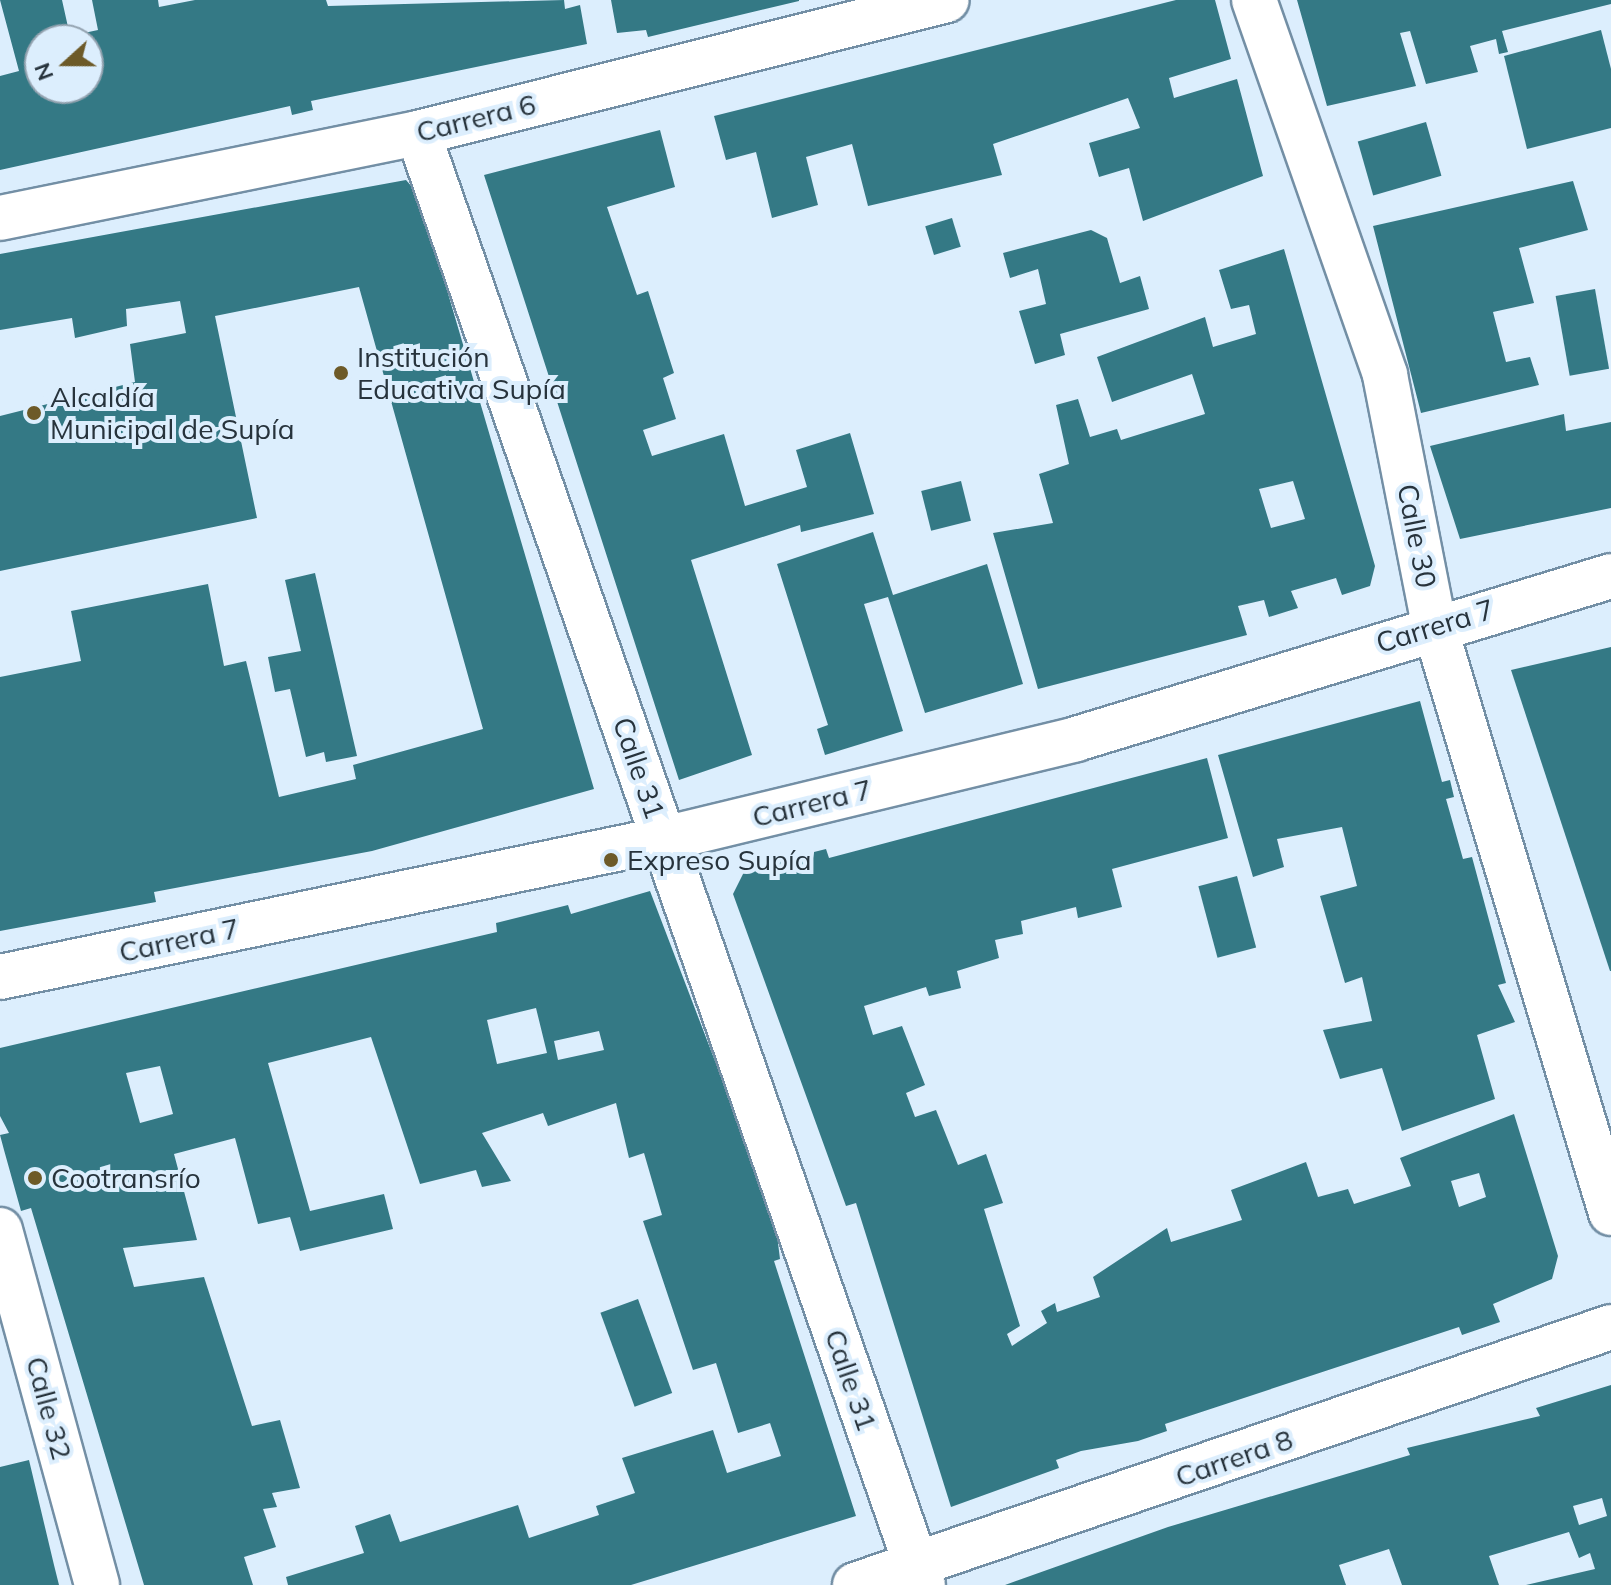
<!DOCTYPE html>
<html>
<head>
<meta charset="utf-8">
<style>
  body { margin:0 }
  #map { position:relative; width:1611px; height:1585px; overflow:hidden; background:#dceefd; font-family:Mulish,sans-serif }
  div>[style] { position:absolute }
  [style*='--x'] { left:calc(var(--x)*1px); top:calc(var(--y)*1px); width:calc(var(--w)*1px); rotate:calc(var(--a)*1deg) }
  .building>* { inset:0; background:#347985; transform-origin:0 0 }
  .roads { filter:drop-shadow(2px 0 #738fa5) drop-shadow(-2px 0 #738fa5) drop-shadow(0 2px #738fa5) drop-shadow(0 -2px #738fa5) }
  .minor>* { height:44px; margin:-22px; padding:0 22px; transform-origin:22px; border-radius:22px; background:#fff }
  .major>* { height:44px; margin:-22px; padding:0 22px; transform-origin:22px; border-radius:22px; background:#fff }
  .dots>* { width:22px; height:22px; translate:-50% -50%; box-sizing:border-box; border:4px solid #dceefd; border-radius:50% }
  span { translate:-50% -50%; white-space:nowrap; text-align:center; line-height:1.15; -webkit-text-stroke:8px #dceefd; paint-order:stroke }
  .street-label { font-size:28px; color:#27333c }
  .poi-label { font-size:28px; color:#27333c }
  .left { translate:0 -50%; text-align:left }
  .north { position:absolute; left:24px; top:24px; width:80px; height:80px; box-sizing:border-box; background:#dceefd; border:2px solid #94a3b0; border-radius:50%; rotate:249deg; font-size:22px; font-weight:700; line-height:32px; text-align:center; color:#27333c }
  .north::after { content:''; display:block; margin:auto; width:28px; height:36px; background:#6d5a28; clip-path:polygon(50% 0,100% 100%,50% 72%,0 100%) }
</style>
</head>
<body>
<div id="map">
  <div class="building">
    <i style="clip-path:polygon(evenodd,0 0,62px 0,70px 36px,98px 30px,92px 0,158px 0,159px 7px,195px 0,326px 0,328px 6px,564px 0,565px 9px,580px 5px,587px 44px,311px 101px,313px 110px,292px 115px,290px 106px,0 170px,0 76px,19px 71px,0 0,40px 40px,88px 40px,88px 88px,40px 88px,40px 40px)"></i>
    <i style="clip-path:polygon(611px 0,799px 0,799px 1px,648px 37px,646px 30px,617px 33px)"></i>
    <i style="clip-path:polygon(1176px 0,1215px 0,1231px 59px,1169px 78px,1174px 98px,1237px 79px,1263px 176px,1143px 221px,1129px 168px,1099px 177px,1089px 143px,1140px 128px,1128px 98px,993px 144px,1002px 175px,868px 206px,852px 144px,806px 157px,818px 205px,772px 218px,756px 152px,726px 160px,714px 116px)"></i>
    <i style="clip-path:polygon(1297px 0,1611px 0,1611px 4px,1502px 31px,1508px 52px,1499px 54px,1496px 39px,1470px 46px,1478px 72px,1426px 84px,1410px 31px,1400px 33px,1416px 86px,1327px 106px)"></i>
    <i style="clip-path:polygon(1601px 30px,1611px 69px,1611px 128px,1527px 149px,1504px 56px)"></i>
    <i style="left:1426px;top:122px;width:56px;height:71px;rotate:74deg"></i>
    <i style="clip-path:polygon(660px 130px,675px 187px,607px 207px,637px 295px,648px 291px,674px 373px,663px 378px,676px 419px,643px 430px,652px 456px,724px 434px,745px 506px,807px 487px,796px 450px,850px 433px,874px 514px,801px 532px,800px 525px,691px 560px,752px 755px,679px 780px,484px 175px)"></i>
    <i style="clip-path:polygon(406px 180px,419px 195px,594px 789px,372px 851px,154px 892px,156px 902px,0 931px,0 677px,81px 661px,71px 611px,208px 584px,224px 666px,246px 661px,279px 797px,356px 779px,353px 765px,483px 729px,359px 287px,215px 316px,257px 518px,0 571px,0 416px,135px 382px,130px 344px,186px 333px,180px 301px,126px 309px,127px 326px,75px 338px,72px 318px,0 330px,0 254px)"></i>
    <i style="clip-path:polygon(1573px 181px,1588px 230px,1519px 248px,1534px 303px,1493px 312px,1506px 362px,1530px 357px,1539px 385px,1421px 413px,1373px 226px)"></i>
    <i style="left:952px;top:218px;width:30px;height:28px;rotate:73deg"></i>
    <i style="clip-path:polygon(1091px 230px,1107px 238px,1120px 283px,1140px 276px,1149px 309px,1060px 334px,1065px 355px,1035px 364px,1019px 311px,1046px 304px,1038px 269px,1010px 278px,1003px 253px)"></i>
    <i style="clip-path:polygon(evenodd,1284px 249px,1375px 566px,1370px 586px,1342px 595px,1336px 578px,1291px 591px,1298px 608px,1269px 617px,1264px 600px,1238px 606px,1247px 635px,1038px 689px,993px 533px,1053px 523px,1039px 474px,1069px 464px,1056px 405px,1078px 399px,1090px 437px,1117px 429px,1121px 440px,1205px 414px,1192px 374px,1112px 402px,1097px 357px,1205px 317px,1213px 347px,1256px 334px,1249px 305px,1231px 309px,1219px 270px,1284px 249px,1293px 481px,1305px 519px,1271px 528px,1259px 489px,1293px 481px)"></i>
    <i style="left:1595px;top:289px;width:81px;height:40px;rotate:80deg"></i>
    <i style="clip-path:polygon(1564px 414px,1566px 431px,1611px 422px,1611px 508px,1460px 539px,1430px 446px)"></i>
    <i style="left:961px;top:481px;width:41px;height:41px;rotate:76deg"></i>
    <i style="clip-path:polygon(873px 532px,893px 595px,987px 564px,1023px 684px,925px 713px,888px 597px,864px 604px,903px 731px,825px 755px,817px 729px,828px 725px,777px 564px)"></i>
    <i style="clip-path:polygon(315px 573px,357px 756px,326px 762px,324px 752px,306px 757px,290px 689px,275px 692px,268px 657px,301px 651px,285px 580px)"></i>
    <i style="clip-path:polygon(1611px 647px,1611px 971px,1610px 971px,1511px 670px)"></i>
    <i style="clip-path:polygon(1420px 701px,1442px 782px,1450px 780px,1454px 797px,1446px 799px,1463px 859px,1472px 857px,1506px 983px,1498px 985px,1515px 1022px,1477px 1035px,1495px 1099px,1402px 1131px,1382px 1068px,1340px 1079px,1323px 1030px,1372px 1021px,1362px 977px,1345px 983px,1320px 896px,1357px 886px,1342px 827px,1277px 839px,1284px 867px,1253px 877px,1218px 755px)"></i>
    <i style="clip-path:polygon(evenodd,1207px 758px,1228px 838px,1112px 869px,1122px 907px,1078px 918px,1076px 907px,1021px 921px,1023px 934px,995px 940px,999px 958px,957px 971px,961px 988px,929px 996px,926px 987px,864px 1006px,873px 1035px,902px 1026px,925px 1085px,906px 1093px,915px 1117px,936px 1110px,958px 1165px,986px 1154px,1003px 1203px,984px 1209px,1020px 1326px,1007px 1334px,1012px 1346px,1047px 1323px,1041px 1311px,1055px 1303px,1057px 1312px,1100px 1297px,1093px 1277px,1167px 1228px,1171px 1242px,1242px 1220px,1231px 1190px,1306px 1162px,1318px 1197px,1348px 1189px,1354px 1204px,1411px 1186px,1400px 1158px,1514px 1114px,1558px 1256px,1552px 1279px,1493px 1304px,1500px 1322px,1462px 1335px,1459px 1327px,1165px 1424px,1167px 1431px,1138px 1441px,1081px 1451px,1056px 1460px,1059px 1468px,951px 1507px,856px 1203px,846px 1206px,733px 894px,744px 872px,786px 859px,826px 849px,829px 858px,1207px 758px,1479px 1173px,1486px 1197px,1459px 1207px,1451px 1181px,1479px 1173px)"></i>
    <i style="left:1237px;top:876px;width:74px;height:40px;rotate:75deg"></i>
    <i style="clip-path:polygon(evenodd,650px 891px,762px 1184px,776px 1227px,780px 1259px,774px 1261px,856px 1516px,631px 1585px,288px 1585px,286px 1577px,364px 1553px,355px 1526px,390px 1514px,400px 1542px,518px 1505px,529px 1538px,599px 1515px,596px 1506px,635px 1493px,622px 1458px,713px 1430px,727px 1473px,781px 1456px,770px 1423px,738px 1433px,716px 1363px,693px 1370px,643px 1221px,662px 1215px,644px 1153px,629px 1158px,616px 1103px,548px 1126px,543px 1113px,482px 1133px,511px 1181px,482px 1187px,476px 1170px,420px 1184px,371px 1037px,268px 1063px,310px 1211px,384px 1194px,393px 1229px,300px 1251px,290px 1217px,258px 1224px,235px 1138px,174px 1154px,197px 1240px,123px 1248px,134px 1287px,204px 1277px,252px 1426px,280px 1420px,300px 1488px,272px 1493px,277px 1507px,263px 1509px,276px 1547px,244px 1557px,253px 1585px,144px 1585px,31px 1208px,21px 1211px,4px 1150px,0 1135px,9px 1133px,0 1116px,0 1048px,497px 932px,496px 923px,568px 905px,571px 914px,650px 891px,536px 1008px,547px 1053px,497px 1064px,487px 1020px,536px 1008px,650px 891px,599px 1031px,604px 1050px,558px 1060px,554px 1041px,599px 1031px,650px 891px,160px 1066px,173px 1114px,140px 1123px,126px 1073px,160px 1066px)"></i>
    <i style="left:638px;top:1299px;width:100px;height:40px;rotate:70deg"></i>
    <i style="clip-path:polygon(evenodd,1611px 1385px,1611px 1585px,1526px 1585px,1595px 1569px,1590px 1553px,1579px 1558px,1569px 1532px,1489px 1556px,1499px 1585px,1402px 1585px,1389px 1549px,1339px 1565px,1346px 1585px,1005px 1585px,1168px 1527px,1410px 1455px,1407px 1448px,1540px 1416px,1536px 1408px,1611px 1385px,1602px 1498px,1607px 1516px,1579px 1525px,1573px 1506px,1602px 1498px)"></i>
    <i style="clip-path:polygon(29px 1460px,54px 1565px,59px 1585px,0 1585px,0 1467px)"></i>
  </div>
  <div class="roads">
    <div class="minor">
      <i style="--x:1254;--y:0;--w:397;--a:70.7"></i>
      <i style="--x:1385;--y:375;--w:254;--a:78.9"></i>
      <i style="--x:1434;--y:624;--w:615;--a:73.27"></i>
      <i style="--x:418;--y:133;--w:1537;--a:70.82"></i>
      <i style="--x:0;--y:218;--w:427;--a:-11.5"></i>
      <i style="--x:418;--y:133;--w:545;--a:-14.11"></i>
      <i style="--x:0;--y:1230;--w:368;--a:74.7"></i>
      <i style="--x:855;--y:1585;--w:799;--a:-18.84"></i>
    </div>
    <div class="major">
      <i style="--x:0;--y:977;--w:678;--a:-11.74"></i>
      <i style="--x:664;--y:839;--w:424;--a:-13.6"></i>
      <i style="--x:1076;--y:739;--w:559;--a:-16.94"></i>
    </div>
  </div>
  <div class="dots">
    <i style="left:341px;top:373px;background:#6d5a28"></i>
    <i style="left:34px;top:413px;background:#6d5a28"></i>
    <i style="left:611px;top:860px;background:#6d5a28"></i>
    <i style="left:35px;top:1178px;background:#6d5a28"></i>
  </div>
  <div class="street-label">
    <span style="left:476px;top:118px;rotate:-14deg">Carrera 6</span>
    <span style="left:1417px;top:536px;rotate:79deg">Calle 30</span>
    <span style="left:1435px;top:626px;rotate:-17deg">Carrera 7</span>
    <span style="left:639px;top:768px;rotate:71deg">Calle 31</span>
    <span style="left:812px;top:803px;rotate:-14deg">Carrera 7</span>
    <span style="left:179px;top:940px;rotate:-12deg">Carrera 7</span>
    <span style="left:851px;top:1380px;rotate:71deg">Calle 31</span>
    <span style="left:49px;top:1408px;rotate:75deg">Calle 32</span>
    <span style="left:1234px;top:1458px;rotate:-19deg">Carrera 8</span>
  </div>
  <div class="poi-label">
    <span class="left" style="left:357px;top:373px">Institución<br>Educativa Supía</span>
    <span class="left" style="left:50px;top:413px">Alcaldía<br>Municipal de Supía</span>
    <span class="left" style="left:627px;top:860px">Expreso Supía</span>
    <span class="left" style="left:51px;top:1178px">Cootransrío</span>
  </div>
  <div class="north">N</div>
</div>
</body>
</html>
